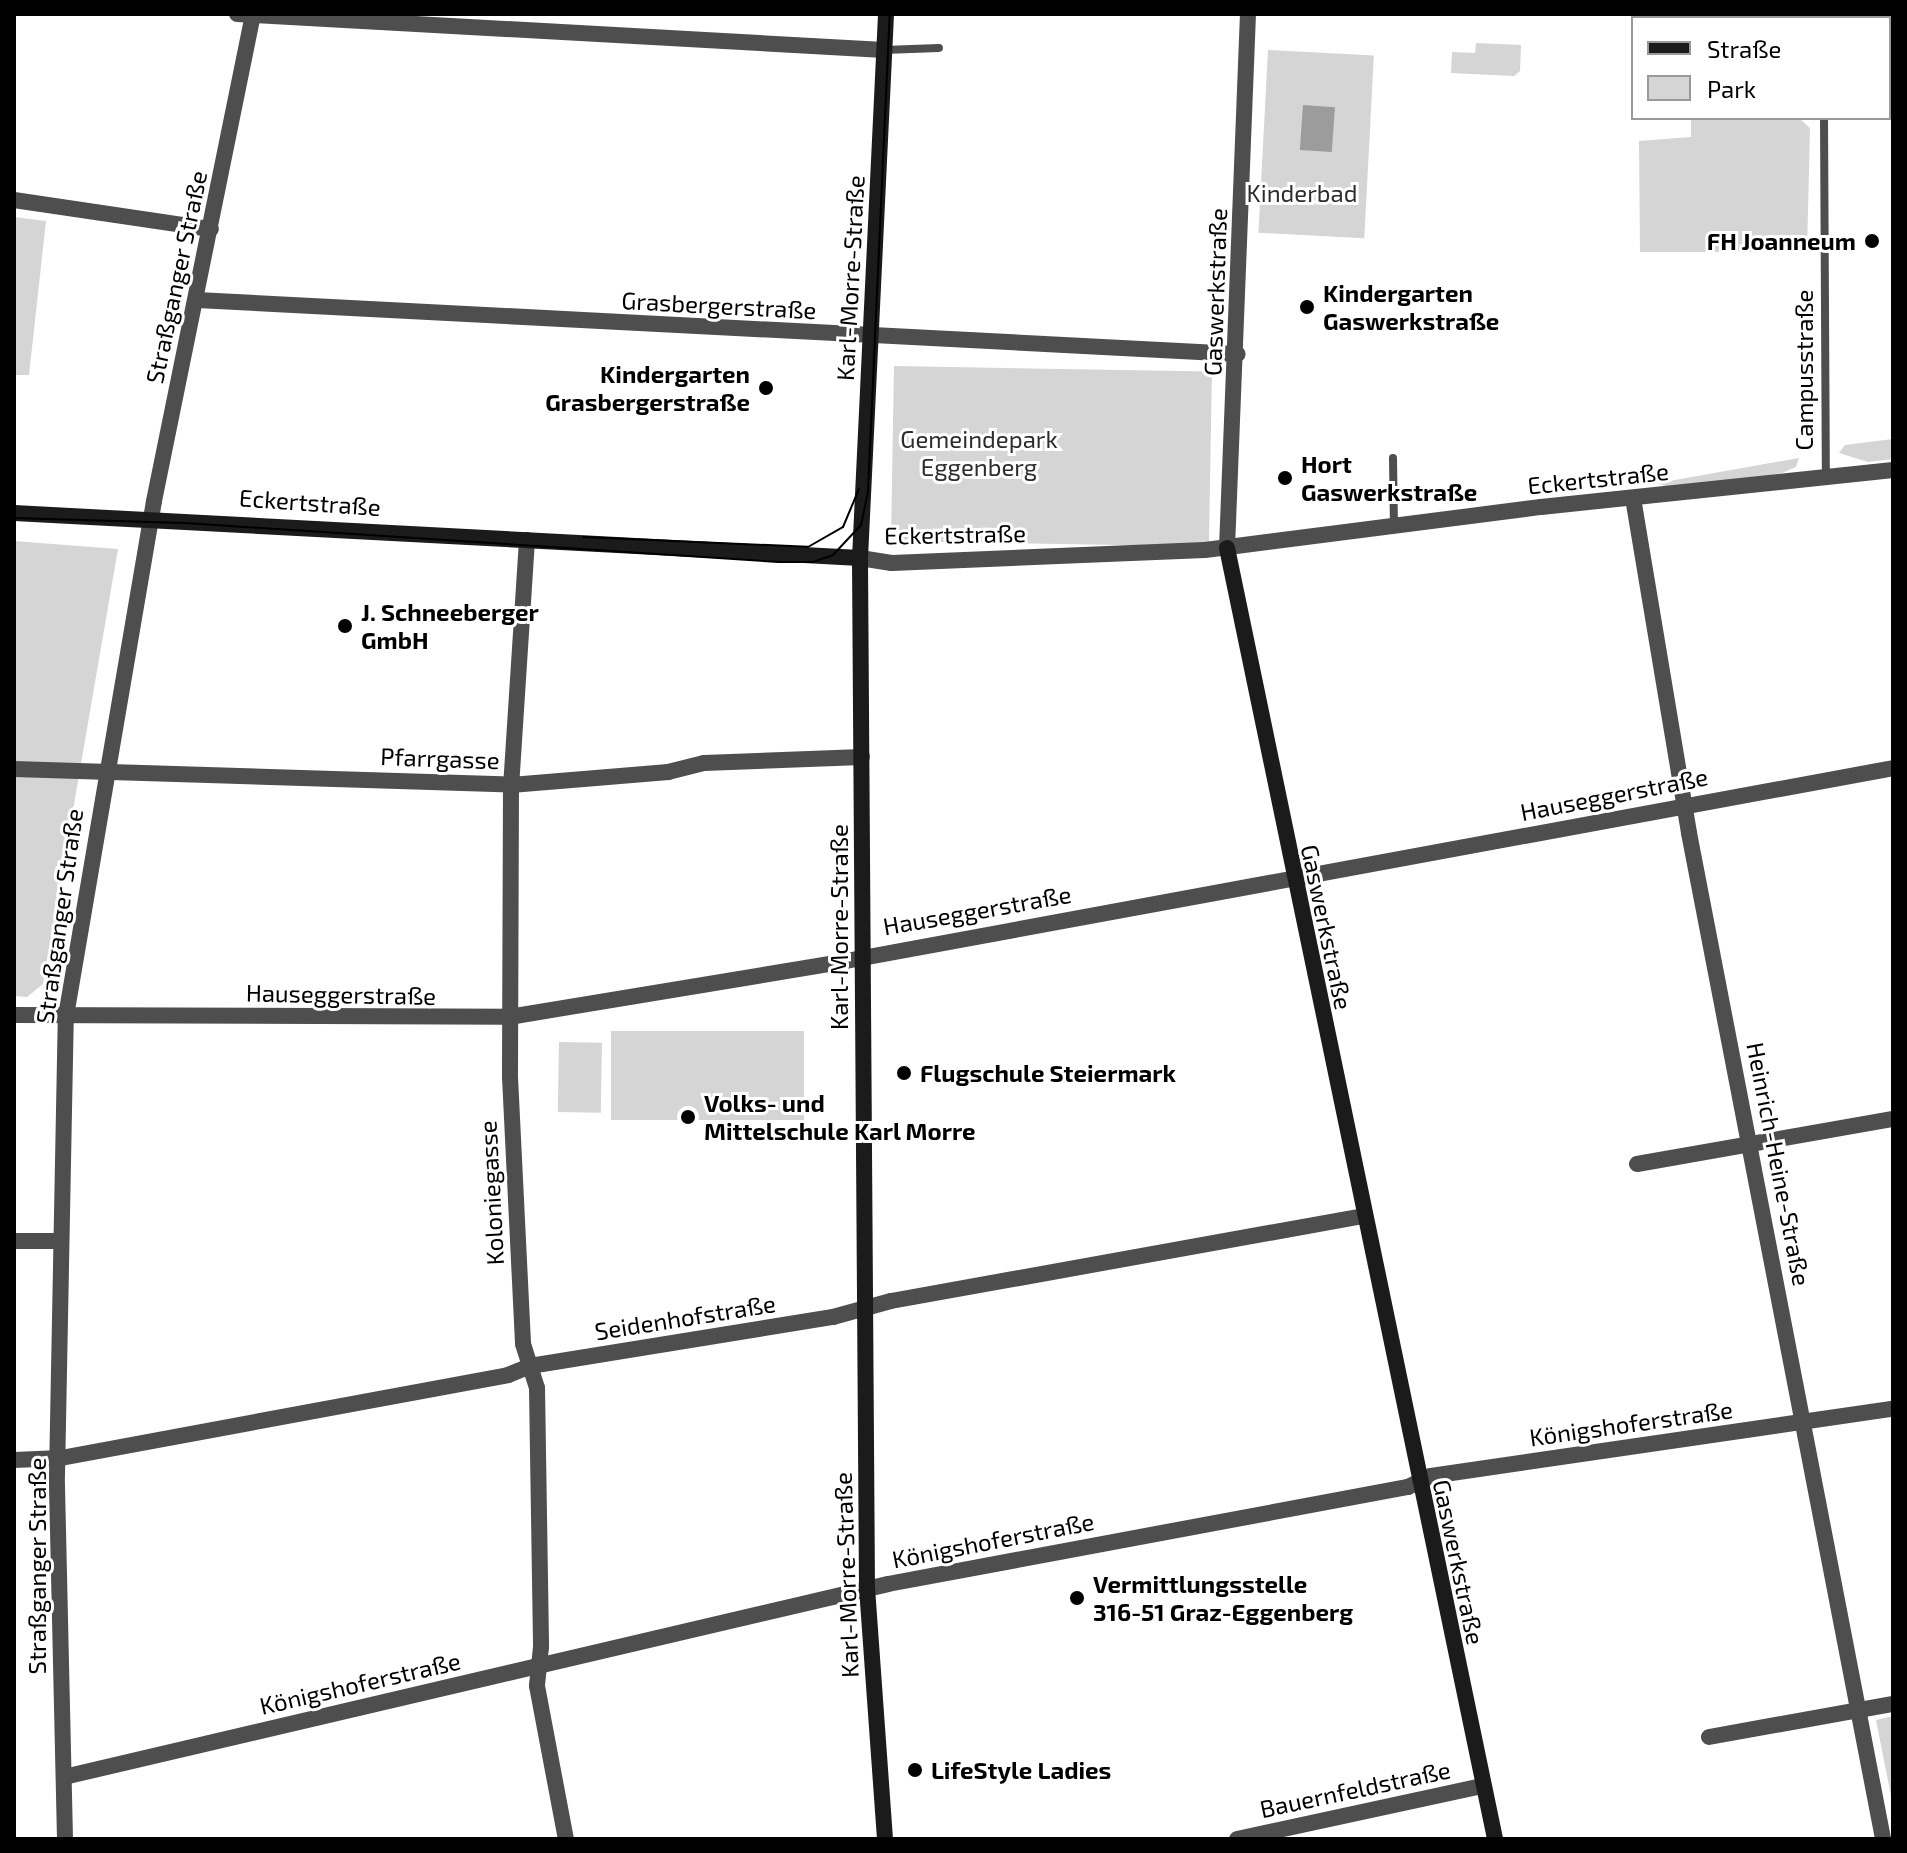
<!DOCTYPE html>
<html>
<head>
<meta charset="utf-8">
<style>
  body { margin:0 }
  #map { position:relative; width:1907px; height:1853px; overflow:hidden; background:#fff; font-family:"Exo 2",sans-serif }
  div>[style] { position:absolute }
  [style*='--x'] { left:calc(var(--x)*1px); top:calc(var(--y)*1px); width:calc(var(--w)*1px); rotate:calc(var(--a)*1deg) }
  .green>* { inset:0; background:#d5d5d5; transform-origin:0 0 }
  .water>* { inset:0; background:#9c9c9c; transform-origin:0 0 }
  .lane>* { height:8px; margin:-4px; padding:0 4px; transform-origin:4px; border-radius:4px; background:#4e4e4e }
  .street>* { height:16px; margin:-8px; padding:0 8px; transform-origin:8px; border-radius:8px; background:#4e4e4e }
  .secondary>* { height:16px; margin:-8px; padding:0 8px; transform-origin:8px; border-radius:8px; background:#1b1b1b }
  .tram>* { height:2px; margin:-1px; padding:0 1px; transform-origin:1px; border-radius:1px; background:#000 }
  .dots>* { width:22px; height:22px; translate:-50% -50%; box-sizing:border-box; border:4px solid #fff; border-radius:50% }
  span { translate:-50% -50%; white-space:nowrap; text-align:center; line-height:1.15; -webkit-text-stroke:6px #fff; paint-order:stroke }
  .park-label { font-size:24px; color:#2c2c2c }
  .poi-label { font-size:24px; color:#000; font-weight:700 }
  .right { translate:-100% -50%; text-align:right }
  .left { translate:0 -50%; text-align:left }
  .street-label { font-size:24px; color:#000 }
  .frame { position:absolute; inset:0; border:16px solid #000; pointer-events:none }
  .legend { position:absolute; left:1631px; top:16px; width:260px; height:104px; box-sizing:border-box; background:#fff; border:2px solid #999; margin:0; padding:10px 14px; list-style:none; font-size:24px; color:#000 }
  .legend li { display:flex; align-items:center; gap:16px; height:40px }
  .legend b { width:40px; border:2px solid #999 }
</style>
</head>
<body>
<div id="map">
  <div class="green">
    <i style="clip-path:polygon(1476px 43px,1521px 45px,1520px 71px,1514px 76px,1451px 73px,1452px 52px,1475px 53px)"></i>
    <i style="left:1268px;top:50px;width:106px;height:183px;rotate:3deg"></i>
    <i style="clip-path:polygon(1691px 118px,1799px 118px,1810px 128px,1807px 252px,1640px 252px,1639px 141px,1691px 137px)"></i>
    <i style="clip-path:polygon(14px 217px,46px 221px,29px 375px,14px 375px)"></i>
    <i style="left:894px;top:366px;width:318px;height:175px;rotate:1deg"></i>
    <i style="clip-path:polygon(1893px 439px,1893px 459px,1868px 462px,1839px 453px,1845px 445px)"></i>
    <i style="clip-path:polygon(1799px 458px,1796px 467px,1782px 473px,1672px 489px,1658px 483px)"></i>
    <i style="clip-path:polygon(14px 541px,118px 549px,43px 984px,27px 997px,14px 996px)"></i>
    <i style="left:611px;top:1031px;width:193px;height:89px"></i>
    <i style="left:559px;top:1042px;width:43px;height:70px;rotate:1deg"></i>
    <i style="clip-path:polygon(1893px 1716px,1893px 1806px,1876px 1720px)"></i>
  </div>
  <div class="water">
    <i style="left:1303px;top:105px;width:32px;height:45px;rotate:4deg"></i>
  </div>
  <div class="lane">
    <i style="--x:1821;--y:14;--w:4;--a:90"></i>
    <i style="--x:884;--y:50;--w:55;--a:-2.1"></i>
    <i style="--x:1824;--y:118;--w:359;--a:89.7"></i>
    <i style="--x:1393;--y:458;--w:68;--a:89.2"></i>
  </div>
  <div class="street">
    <i style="--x:237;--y:14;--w:648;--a:3.18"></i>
    <i style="--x:14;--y:200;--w:199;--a:8.4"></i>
    <i style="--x:197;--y:300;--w:1042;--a:2.97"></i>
    <i style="--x:1633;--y:498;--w:340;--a:80.5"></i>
    <i style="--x:1689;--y:833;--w:1025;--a:79.08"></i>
    <i style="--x:527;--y:540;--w:246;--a:93.7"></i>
    <i style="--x:511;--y:785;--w:292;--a:90.2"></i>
    <i style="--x:510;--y:1077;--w:267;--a:87.2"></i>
    <i style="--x:523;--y:1344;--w:46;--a:72.3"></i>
    <i style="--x:537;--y:1388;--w:259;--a:89.1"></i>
    <i style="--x:541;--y:1647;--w:39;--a:96"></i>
    <i style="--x:537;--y:1686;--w:156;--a:79.3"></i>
    <i style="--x:1227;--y:548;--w:534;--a:-87.75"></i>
    <i style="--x:860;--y:558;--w:32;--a:9"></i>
    <i style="--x:892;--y:563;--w:313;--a:-2.4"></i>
    <i style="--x:1205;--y:550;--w:339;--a:-7.3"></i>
    <i style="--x:1541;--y:507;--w:354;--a:-6"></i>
    <i style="--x:14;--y:769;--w:497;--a:1.8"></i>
    <i style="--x:511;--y:785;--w:158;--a:-4.7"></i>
    <i style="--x:668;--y:772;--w:37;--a:-14"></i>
    <i style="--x:704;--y:763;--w:158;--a:-2.2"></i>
    <i style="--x:14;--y:1015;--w:495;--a:0.2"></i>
    <i style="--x:509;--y:1017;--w:342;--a:-9.4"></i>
    <i style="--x:846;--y:961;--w:1065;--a:-10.44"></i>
    <i style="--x:1637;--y:1164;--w:260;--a:-10"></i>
    <i style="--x:14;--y:1241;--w:46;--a:0"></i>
    <i style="--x:14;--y:1460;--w:47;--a:-2.4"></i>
    <i style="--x:61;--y:1458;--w:455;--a:-10.5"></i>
    <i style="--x:508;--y:1375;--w:24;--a:-22"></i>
    <i style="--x:530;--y:1366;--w:307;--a:-9.2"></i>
    <i style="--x:833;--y:1317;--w:60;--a:-15.4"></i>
    <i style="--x:891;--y:1301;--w:480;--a:-10.2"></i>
    <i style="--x:1709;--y:1737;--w:187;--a:-10.2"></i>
    <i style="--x:64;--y:1777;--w:846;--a:-13.18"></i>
    <i style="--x:888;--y:1584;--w:529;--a:-10.57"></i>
    <i style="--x:1408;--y:1487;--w:25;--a:-26"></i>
    <i style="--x:1431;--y:1476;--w:467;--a:-8.3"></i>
    <i style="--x:65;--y:1839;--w:364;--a:-91.3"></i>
    <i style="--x:57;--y:1475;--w:459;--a:-88.9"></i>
    <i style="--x:66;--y:1016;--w:522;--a:-80.3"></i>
    <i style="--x:154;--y:501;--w:497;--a:-78.5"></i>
    <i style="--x:1237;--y:1839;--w:252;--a:-12.2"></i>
  </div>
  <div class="secondary">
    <i style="--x:14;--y:513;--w:847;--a:3.04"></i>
    <i style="--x:1227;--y:548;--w:1319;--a:78.27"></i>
    <i style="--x:885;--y:1839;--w:250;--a:-94.1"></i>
    <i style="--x:867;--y:1590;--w:1032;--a:-90.39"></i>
    <i style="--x:860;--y:558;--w:545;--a:-87.26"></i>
  </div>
  <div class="tram">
    <i style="--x:14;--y:518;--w:171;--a:1.7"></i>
    <i style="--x:185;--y:523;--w:595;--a:3.76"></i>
    <i style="--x:779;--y:562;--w:34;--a:0"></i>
    <i style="--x:813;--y:562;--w:21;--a:-19"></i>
    <i style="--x:833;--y:555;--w:41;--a:-47"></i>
    <i style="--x:861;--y:525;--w:35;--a:-78"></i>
    <i style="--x:868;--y:491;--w:478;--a:-87.4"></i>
    <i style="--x:583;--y:537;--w:225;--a:2.5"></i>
    <i style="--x:808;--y:547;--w:40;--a:-29.7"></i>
    <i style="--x:843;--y:527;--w:41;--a:-67.2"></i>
  </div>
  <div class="dots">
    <i style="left:1872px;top:241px;background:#000"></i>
    <i style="left:1307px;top:307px;background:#000"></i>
    <i style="left:766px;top:388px;background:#000"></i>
    <i style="left:1285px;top:478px;background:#000"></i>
    <i style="left:345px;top:626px;background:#000"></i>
    <i style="left:904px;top:1073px;background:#000"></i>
    <i style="left:688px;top:1117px;background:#000"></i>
    <i style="left:1077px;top:1598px;background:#000"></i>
    <i style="left:915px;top:1770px;background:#000"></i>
  </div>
  <div class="park-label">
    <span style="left:1302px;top:193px">Kinderbad</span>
    <span style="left:979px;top:453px">Gemeindepark<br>Eggenberg</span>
  </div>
  <div class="poi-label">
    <span class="right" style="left:1856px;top:241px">FH Joanneum</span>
    <span class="left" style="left:1323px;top:307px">Kindergarten<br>Gaswerkstraße</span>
    <span class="right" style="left:750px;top:388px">Kindergarten<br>Grasbergerstraße</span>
    <span class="left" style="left:1301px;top:478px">Hort<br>Gaswerkstraße</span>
    <span class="left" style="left:361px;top:626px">J. Schneeberger<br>GmbH</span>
    <span class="left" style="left:920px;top:1073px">Flugschule Steiermark</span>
    <span class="left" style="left:704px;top:1117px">Volks- und<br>Mittelschule Karl Morre</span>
    <span class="left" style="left:1093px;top:1598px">Vermittlungsstelle<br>316-51 Graz-Eggenberg</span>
    <span class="left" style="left:931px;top:1770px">LifeStyle Ladies</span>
  </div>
  <div class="street-label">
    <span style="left:176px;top:277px;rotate:-78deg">Straßganger Straße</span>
    <span style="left:850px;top:278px;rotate:-87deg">Karl-Morre-Straße</span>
    <span style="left:1215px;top:292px;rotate:-88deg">Gaswerkstraße</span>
    <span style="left:719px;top:305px;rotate:3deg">Grasbergerstraße</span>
    <span style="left:1804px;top:370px;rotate:-90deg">Campusstraße</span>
    <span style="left:1598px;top:478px;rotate:-6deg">Eckertstraße</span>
    <span style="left:310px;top:502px;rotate:4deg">Eckertstraße</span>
    <span style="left:955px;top:534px;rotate:-1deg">Eckertstraße</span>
    <span style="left:440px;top:758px;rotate:2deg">Pfarrgasse</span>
    <span style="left:1614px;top:794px;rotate:-11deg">Hauseggerstraße</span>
    <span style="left:977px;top:910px;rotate:-10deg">Hauseggerstraße</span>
    <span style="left:59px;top:916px;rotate:-82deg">Straßganger Straße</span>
    <span style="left:839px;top:927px;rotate:-90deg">Karl-Morre-Straße</span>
    <span style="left:1327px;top:927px;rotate:78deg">Gaswerkstraße</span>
    <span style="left:341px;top:994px;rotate:1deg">Hauseggerstraße</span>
    <span style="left:1779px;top:1164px;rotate:79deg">Heinrich-Heine-Straße</span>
    <span style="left:491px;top:1193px;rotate:-93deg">Koloniegasse</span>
    <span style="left:685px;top:1317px;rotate:-9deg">Seidenhofstraße</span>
    <span style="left:1631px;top:1423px;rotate:-8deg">Königshoferstraße</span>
    <span style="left:993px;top:1540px;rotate:-11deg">Königshoferstraße</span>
    <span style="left:1459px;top:1562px;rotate:78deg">Gaswerkstraße</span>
    <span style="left:37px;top:1566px;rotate:-90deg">Straßganger Straße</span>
    <span style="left:846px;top:1575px;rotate:-92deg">Karl-Morre-Straße</span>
    <span style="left:360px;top:1683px;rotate:-13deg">Königshoferstraße</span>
    <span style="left:1355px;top:1789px;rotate:-12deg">Bauernfeldstraße</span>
  </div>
  <div class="frame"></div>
  <ul class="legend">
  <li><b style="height:10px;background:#1b1b1b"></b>Straße</li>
  <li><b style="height:22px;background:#d5d5d5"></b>Park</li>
  </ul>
</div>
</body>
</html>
